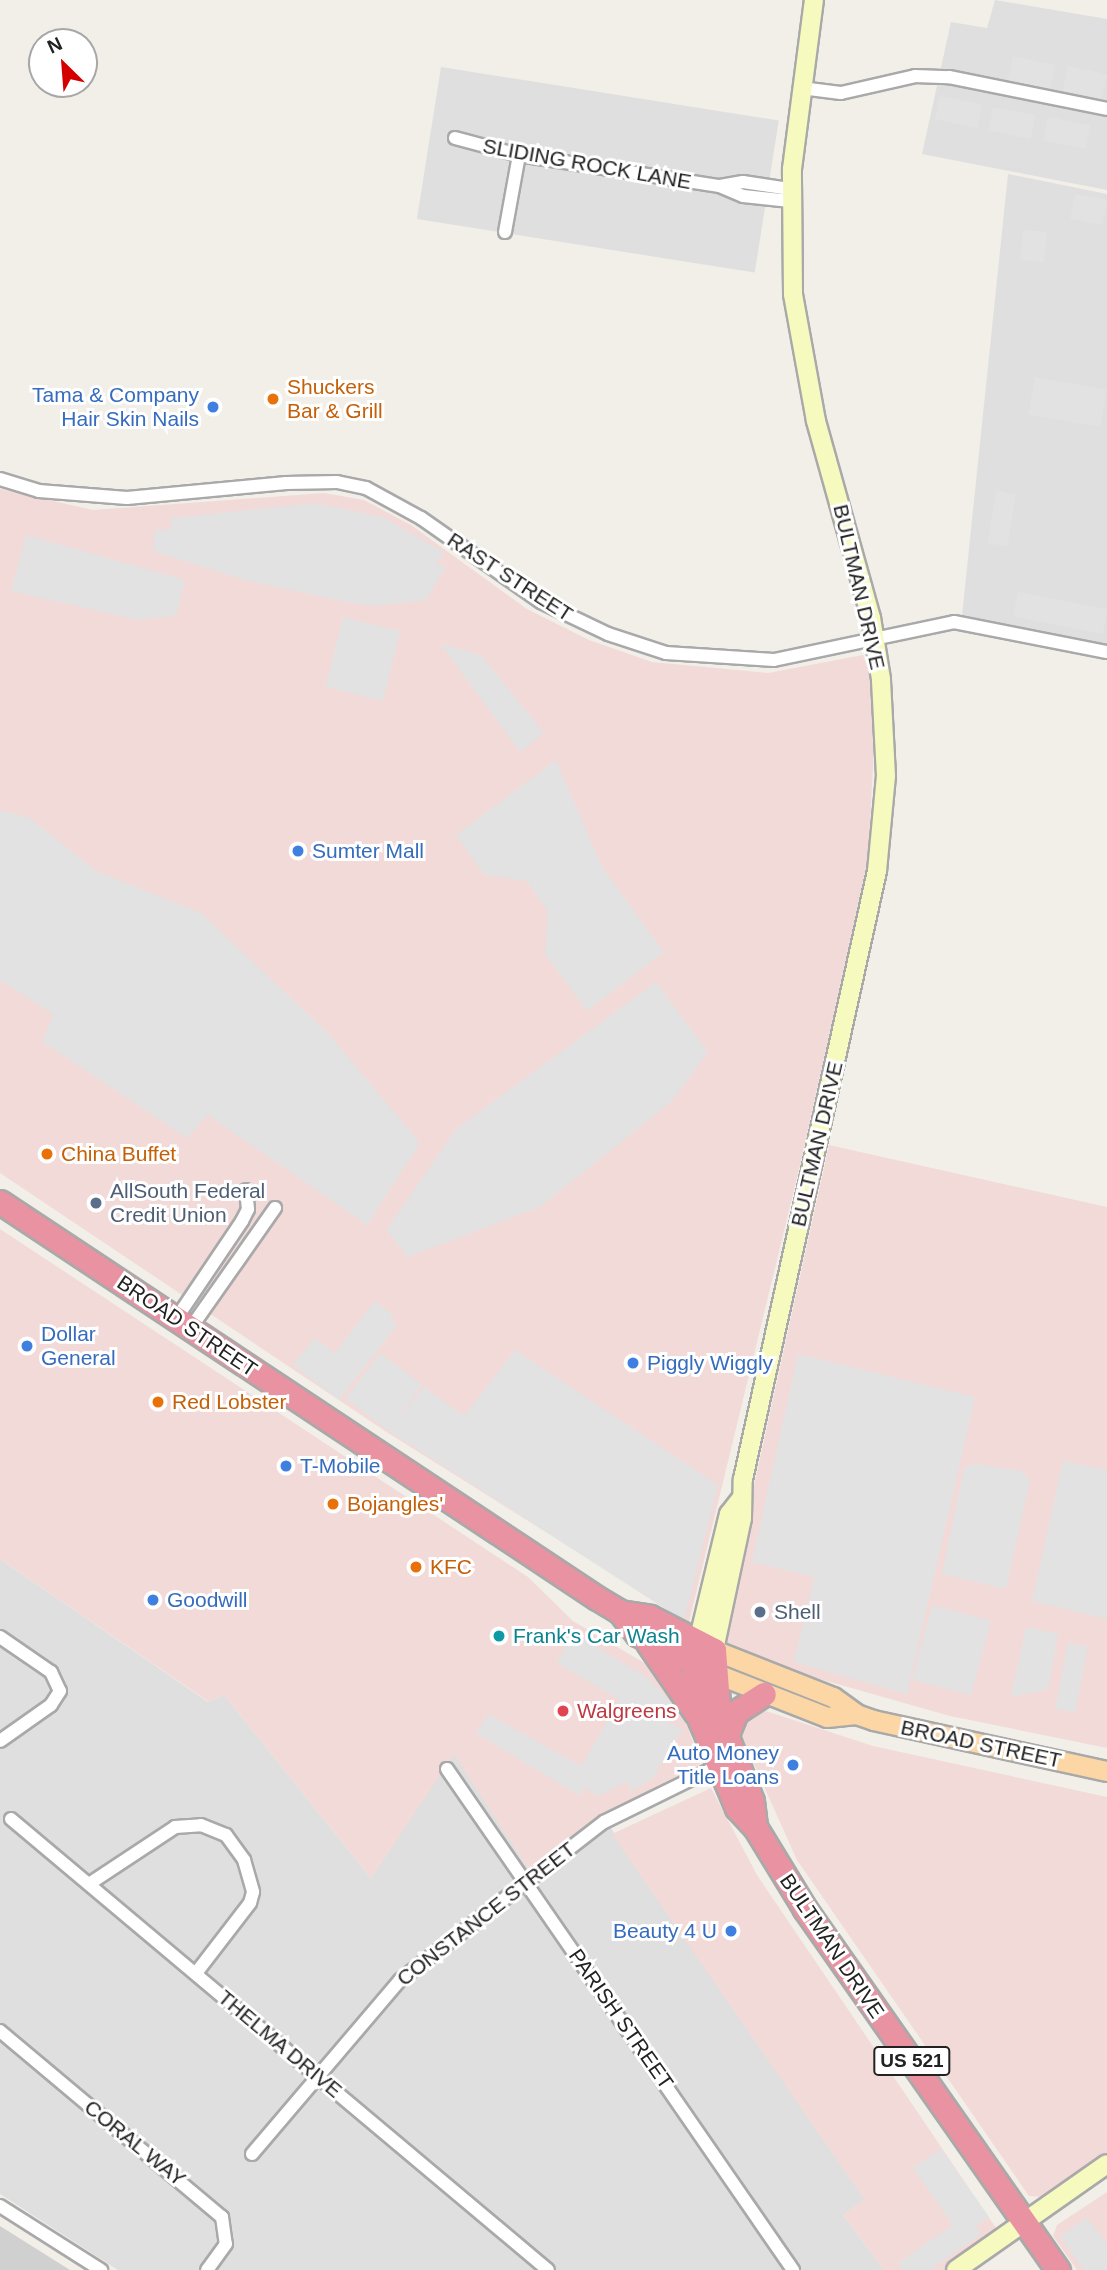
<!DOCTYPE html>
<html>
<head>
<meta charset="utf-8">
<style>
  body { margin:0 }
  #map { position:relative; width:1107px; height:2270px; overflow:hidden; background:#f2efe9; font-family:Helvetica,sans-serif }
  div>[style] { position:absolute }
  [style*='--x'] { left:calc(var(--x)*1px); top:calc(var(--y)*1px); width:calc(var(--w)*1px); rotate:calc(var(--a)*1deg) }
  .residential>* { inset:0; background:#e0dfdf; transform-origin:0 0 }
  .commercial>* { inset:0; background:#f2dad9 }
  .religious>* { inset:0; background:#d0d0d0 }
  .parking>* { inset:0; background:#e2e2e2; transform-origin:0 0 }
  .roads { filter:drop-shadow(2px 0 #a9a9a9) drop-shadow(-2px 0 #a9a9a9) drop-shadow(0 2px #a9a9a9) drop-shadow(0 -2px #a9a9a9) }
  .street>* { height:12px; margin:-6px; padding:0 6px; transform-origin:6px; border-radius:6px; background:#fff }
  .secondary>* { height:18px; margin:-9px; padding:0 9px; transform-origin:9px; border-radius:9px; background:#f7fabf }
  .primary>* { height:19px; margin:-9.5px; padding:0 9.5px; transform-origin:9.5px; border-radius:9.5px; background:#fcd6a4 }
  .highway>* { height:23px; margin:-11.5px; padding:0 11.5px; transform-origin:11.5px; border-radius:11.5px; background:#e892a2 }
  .dots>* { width:19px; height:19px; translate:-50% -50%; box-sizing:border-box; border:4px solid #fff; border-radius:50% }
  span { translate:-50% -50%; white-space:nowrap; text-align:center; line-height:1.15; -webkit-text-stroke:6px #fff; paint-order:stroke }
  .shield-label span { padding:2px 5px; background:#fff; border:2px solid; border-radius:5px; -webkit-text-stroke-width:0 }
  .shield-label { font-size:19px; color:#222; font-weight:700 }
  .street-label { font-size:21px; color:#222 }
  .food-label { font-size:21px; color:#c56008 }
  .left { translate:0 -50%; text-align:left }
  .shop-label { font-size:21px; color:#366cbe }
  .right { translate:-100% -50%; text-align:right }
  .service-label { font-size:21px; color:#4e5e75 }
  .culture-label { font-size:21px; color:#0d838f }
  .health-label { font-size:21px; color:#be3a42 }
  .north { position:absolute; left:28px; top:28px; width:70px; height:70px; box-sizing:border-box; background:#fff; border:2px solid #a7a7a7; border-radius:50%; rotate:335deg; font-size:19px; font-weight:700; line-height:28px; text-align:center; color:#222 }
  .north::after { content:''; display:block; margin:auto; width:24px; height:32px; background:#d40000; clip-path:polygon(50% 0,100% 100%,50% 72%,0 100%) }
</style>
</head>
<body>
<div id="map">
  <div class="residential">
    <i style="clip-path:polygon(995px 0,1107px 19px,1107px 190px,922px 154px,951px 22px,987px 28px)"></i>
    <i style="left:441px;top:67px;width:342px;height:154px;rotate:9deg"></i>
    <i style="clip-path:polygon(1008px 174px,1107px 194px,1107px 646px,962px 616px)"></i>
    <i style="clip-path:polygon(0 1559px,208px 1702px,224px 1695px,371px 1878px,454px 1753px,530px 1871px,602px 1815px,865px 2200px,843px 2215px,884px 2270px,118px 2270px,0 2194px)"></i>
  </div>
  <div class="commercial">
    <i style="clip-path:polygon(0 489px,93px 510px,324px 493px,364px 500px,411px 525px,527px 609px,589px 640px,652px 662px,768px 673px,863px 655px,877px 694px,868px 859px,802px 1157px,689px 1622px,385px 1431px,0 1173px)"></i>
    <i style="clip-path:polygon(829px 1145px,1107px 1207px,1107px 1748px,950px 1716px,795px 1672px,720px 1640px)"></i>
    <i style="clip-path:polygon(0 1229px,528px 1577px,573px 1621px,653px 1668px,678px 1697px,700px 1764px,602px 1815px,530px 1871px,454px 1754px,371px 1878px,224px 1695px,209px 1702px,0 1559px)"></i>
    <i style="clip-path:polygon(766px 1711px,873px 1746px,1107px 1797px,1107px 2152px,1099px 2161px,1043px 2197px,1029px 2196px,797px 1860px,740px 1733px,753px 1714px)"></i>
    <i style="clip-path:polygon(711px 1788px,757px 1875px,996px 2228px,992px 2239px,949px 2270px,884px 2270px,843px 2215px,864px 2199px,612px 1834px)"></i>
    <i style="clip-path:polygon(1107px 2192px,1107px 2270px,1077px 2270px,1053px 2236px,1057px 2225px)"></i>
  </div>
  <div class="religious">
    <i style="clip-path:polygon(0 2226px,70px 2270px,0 2270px)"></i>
  </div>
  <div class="parking">
    <i style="left:1013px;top:56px;width:43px;height:25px;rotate:12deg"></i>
    <i style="left:1068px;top:66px;width:40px;height:25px;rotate:12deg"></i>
    <i style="left:940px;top:96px;width:43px;height:24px;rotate:11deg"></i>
    <i style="left:993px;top:107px;width:43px;height:24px;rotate:11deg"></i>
    <i style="left:1048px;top:117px;width:43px;height:24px;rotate:11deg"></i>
    <i style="left:1075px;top:194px;width:33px;height:25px;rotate:11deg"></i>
    <i style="left:1023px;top:230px;width:24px;height:30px;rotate:5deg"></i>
    <i style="left:1035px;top:377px;width:73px;height:38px;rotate:10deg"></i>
    <i style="left:996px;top:491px;width:20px;height:53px;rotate:9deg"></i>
    <i style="clip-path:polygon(316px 503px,385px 518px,444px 553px,436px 563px,446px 567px,426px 600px,373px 606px,352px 603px,245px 580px,153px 551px,155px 530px,171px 529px,171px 518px)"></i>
    <i style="clip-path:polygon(26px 535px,185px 580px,176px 616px,138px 620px,11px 591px)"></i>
    <i style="left:1018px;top:592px;width:91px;height:25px;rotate:11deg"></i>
    <i style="left:343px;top:617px;width:59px;height:72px;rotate:14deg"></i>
    <i style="clip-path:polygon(440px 643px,482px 656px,544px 733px,520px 752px)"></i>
    <i style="clip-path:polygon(556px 760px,602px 867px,664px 952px,587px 1011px,545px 954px,548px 912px,527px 881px,484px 875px,456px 835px)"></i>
    <i style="clip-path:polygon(0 810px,30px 818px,96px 871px,201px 913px,327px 1032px,420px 1143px,367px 1225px,208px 1115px,187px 1138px,43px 1042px,53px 1014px,0 980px)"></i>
    <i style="clip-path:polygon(656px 982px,708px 1052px,671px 1102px,540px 1207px,408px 1257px,386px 1230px,456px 1129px)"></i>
    <i style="clip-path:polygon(375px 1301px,393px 1315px,390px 1319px,397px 1325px,339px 1400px,293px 1365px,314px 1338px,335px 1353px)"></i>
    <i style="clip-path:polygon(515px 1350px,718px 1485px,684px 1621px,388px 1430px,424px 1387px,464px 1416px)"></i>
    <i style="left:380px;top:1353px;width:53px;height:57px;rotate:37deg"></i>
    <i style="clip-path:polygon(798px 1354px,975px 1397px,907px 1694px,794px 1662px,814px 1577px,752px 1562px)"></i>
    <i style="clip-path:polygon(1063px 1461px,1107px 1470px,1107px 1619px,1032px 1601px)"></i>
    <i style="clip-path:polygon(975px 1464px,1022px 1471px,1030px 1480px,1006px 1589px,942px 1574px,964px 1468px)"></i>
    <i style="left:932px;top:1605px;width:61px;height:77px;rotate:15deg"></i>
    <i style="clip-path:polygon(1026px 1627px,1058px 1634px,1048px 1689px,1011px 1697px)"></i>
    <i style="clip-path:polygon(573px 1633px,648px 1678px,680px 1711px,669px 1723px,683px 1729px,652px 1779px,631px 1791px,627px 1782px,598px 1796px,583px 1787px,580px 1796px,476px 1733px,488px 1714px,581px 1766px,620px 1700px,557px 1663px)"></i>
    <i style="left:1068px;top:1643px;width:20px;height:67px;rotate:11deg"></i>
    <i style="clip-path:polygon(941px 2149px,989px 2217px,976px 2226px,981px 2234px,930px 2270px,903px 2270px,898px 2263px,953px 2225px,913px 2168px)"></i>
    <i style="clip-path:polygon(1087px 2218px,1107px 2244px,1107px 2270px,1084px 2270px,1060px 2236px)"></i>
  </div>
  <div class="roads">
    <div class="street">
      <i style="--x:801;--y:88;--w:40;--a:7.1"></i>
      <i style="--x:841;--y:93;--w:76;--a:-12.9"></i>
      <i style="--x:915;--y:76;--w:34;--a:2"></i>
      <i style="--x:949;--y:77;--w:161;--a:11.4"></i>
      <i style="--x:455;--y:138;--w:66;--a:14.9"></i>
      <i style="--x:519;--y:155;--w:203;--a:8.8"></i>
      <i style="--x:790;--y:201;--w:47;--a:-173.9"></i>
      <i style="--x:743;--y:196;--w:25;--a:-157"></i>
      <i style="--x:720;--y:186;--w:23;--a:-10"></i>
      <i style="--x:743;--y:182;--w:48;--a:8.5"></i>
      <i style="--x:505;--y:232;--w:78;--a:-79.7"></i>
      <i style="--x:0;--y:479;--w:41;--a:17.1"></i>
      <i style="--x:39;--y:491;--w:88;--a:4.5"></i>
      <i style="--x:127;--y:498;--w:160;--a:-5.4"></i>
      <i style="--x:286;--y:483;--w:51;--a:-1.1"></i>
      <i style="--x:337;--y:482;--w:30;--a:12"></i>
      <i style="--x:366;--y:488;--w:63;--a:28.6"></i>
      <i style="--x:421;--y:518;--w:146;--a:35"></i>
      <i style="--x:541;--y:602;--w:74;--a:25.5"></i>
      <i style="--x:608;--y:634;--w:61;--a:18.1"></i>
      <i style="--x:666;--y:653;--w:108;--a:3.7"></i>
      <i style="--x:774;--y:660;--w:184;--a:-11.9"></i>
      <i style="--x:954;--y:622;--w:156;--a:11.1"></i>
      <i style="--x:176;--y:1319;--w:118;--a:-56"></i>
      <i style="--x:242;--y:1221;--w:13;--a:-63"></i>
      <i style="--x:248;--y:1209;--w:19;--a:-96"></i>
      <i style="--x:190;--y:1329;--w:148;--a:-54.9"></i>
      <i style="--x:0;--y:1637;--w:62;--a:34.5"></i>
      <i style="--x:51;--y:1672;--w:21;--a:65"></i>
      <i style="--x:60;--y:1691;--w:17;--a:123"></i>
      <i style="--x:51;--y:1705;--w:62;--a:144.8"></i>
      <i style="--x:447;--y:1769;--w:609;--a:55.37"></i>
      <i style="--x:11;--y:1819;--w:701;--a:40.03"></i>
      <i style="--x:89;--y:1884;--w:103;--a:-33.5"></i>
      <i style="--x:175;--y:1827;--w:26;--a:-4"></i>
      <i style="--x:201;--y:1825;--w:27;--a:22"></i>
      <i style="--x:226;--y:1835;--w:31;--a:54"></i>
      <i style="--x:244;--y:1860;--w:33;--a:74"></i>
      <i style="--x:253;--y:1892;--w:11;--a:105"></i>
      <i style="--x:250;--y:1903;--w:88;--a:127.6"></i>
      <i style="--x:0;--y:2031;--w:290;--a:40"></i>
      <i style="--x:222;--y:2217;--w:27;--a:82"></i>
      <i style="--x:226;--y:2244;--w:32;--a:126"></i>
      <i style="--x:252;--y:2154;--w:228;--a:-49.6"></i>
      <i style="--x:400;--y:1980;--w:258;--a:-37.8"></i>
      <i style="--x:604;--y:1822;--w:134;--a:-26.2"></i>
      <i style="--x:0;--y:2206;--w:120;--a:32.4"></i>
    </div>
    <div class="secondary">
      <i style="--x:698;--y:1642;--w:132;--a:-76.4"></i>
      <i style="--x:729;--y:1514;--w:18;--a:-52"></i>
      <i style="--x:714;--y:1650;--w:135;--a:-78"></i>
      <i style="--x:742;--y:1518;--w:39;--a:-89"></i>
      <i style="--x:743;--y:1479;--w:623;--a:-77.57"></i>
      <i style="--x:877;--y:871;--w:95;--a:-84.6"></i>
      <i style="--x:886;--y:776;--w:97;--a:-93"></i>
      <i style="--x:881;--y:679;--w:62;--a:-99.3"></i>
      <i style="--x:871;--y:618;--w:205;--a:-105.6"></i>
      <i style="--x:816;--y:421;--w:129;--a:-100.3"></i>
      <i style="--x:793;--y:294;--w:125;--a:-90.5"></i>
      <i style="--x:792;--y:169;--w:170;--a:-82.6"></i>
      <i style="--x:956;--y:2270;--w:184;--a:-35.1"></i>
    </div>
    <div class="primary">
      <i style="--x:714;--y:1650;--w:128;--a:21.6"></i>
      <i style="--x:833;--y:1697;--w:29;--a:36"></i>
      <i style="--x:856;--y:1714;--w:18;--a:19"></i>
      <i style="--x:873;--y:1720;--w:239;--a:12.3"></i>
      <i style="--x:712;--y:1672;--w:123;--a:21.4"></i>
      <i style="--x:827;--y:1717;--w:29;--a:-6"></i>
    </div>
    <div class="highway">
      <i style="--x:0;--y:1202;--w:716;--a:33.56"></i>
      <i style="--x:597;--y:1598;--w:27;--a:31"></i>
      <i style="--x:620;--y:1612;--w:30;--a:9"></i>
      <i style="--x:650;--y:1617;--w:72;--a:27.3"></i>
      <i style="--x:714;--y:1650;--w:66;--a:85.7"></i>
      <i style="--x:719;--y:1716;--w:91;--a:68.8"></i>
      <i style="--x:752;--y:1801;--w:26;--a:83"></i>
      <i style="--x:620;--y:1612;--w:28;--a:52"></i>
      <i style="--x:637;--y:1634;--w:77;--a:26.9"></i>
      <i style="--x:698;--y:1642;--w:35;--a:97"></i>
      <i style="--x:694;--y:1677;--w:43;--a:82.1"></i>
      <i style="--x:700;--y:1720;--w:95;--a:67.2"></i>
      <i style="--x:737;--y:1808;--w:26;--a:47"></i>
      <i style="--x:755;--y:1827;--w:96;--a:58.6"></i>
      <i style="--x:805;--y:1909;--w:441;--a:55"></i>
      <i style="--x:648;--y:1643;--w:85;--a:55.6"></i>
      <i style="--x:726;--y:1737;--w:27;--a:-68"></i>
      <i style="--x:736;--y:1712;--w:33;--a:-33"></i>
    </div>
  </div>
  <div class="dots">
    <i style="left:273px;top:399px;background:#e8710a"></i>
    <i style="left:213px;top:407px;background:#3f7fe0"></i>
    <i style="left:298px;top:851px;background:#3f7fe0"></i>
    <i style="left:47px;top:1154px;background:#e8710a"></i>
    <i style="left:96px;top:1203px;background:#5c6f8a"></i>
    <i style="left:27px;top:1346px;background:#3f7fe0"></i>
    <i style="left:633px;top:1363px;background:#3f7fe0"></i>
    <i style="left:158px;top:1402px;background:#e8710a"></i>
    <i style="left:286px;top:1466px;background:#3f7fe0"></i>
    <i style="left:333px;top:1504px;background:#e8710a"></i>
    <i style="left:416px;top:1567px;background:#e8710a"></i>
    <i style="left:153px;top:1600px;background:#3f7fe0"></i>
    <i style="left:760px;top:1612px;background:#5c6f8a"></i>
    <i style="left:499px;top:1636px;background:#0f9aa8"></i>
    <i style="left:563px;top:1711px;background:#e0444e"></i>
    <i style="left:793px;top:1765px;background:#3f7fe0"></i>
    <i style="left:731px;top:1931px;background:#3f7fe0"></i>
  </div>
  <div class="shield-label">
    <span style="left:912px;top:2061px">US 521</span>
  </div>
  <div class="street-label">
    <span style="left:587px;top:164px;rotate:10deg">SLIDING ROCK LANE</span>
    <span style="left:510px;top:577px;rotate:33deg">RAST STREET</span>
    <span style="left:859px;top:587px;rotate:77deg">BULTMAN DRIVE</span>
    <span style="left:817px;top:1144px;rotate:-77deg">BULTMAN DRIVE</span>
    <span style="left:187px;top:1326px;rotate:34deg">BROAD STREET</span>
    <span style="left:981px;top:1744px;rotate:12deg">BROAD STREET</span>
    <span style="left:486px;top:1914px;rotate:-38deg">CONSTANCE STREET</span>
    <span style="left:832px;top:1946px;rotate:56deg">BULTMAN DRIVE</span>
    <span style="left:621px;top:2019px;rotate:55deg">PARISH STREET</span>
    <span style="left:280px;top:2044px;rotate:40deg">THELMA DRIVE</span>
    <span style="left:135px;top:2143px;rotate:39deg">CORAL WAY</span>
  </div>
  <div class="food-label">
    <span class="left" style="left:287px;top:399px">Shuckers<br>Bar &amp; Grill</span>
    <span class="left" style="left:61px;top:1154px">China Buffet</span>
    <span class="left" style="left:172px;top:1402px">Red Lobster</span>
    <span class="left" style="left:347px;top:1504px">Bojangles'</span>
    <span class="left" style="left:430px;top:1567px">KFC</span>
  </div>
  <div class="shop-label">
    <span class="right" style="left:199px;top:407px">Tama &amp; Company<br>Hair Skin Nails</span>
    <span class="left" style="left:312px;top:851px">Sumter Mall</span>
    <span class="left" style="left:41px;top:1346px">Dollar<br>General</span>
    <span class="left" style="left:647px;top:1363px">Piggly Wiggly</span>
    <span class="left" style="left:300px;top:1466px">T-Mobile</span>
    <span class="left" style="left:167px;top:1600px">Goodwill</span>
    <span class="right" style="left:779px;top:1765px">Auto Money<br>Title Loans</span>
    <span class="right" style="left:717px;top:1931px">Beauty 4 U</span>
  </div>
  <div class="service-label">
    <span class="left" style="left:110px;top:1203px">AllSouth Federal<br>Credit Union</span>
    <span class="left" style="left:774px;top:1612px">Shell</span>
  </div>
  <div class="culture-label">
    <span class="left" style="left:513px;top:1636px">Frank's Car Wash</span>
  </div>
  <div class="health-label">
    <span class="left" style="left:577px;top:1711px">Walgreens</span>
  </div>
  <div class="north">N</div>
</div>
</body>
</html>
